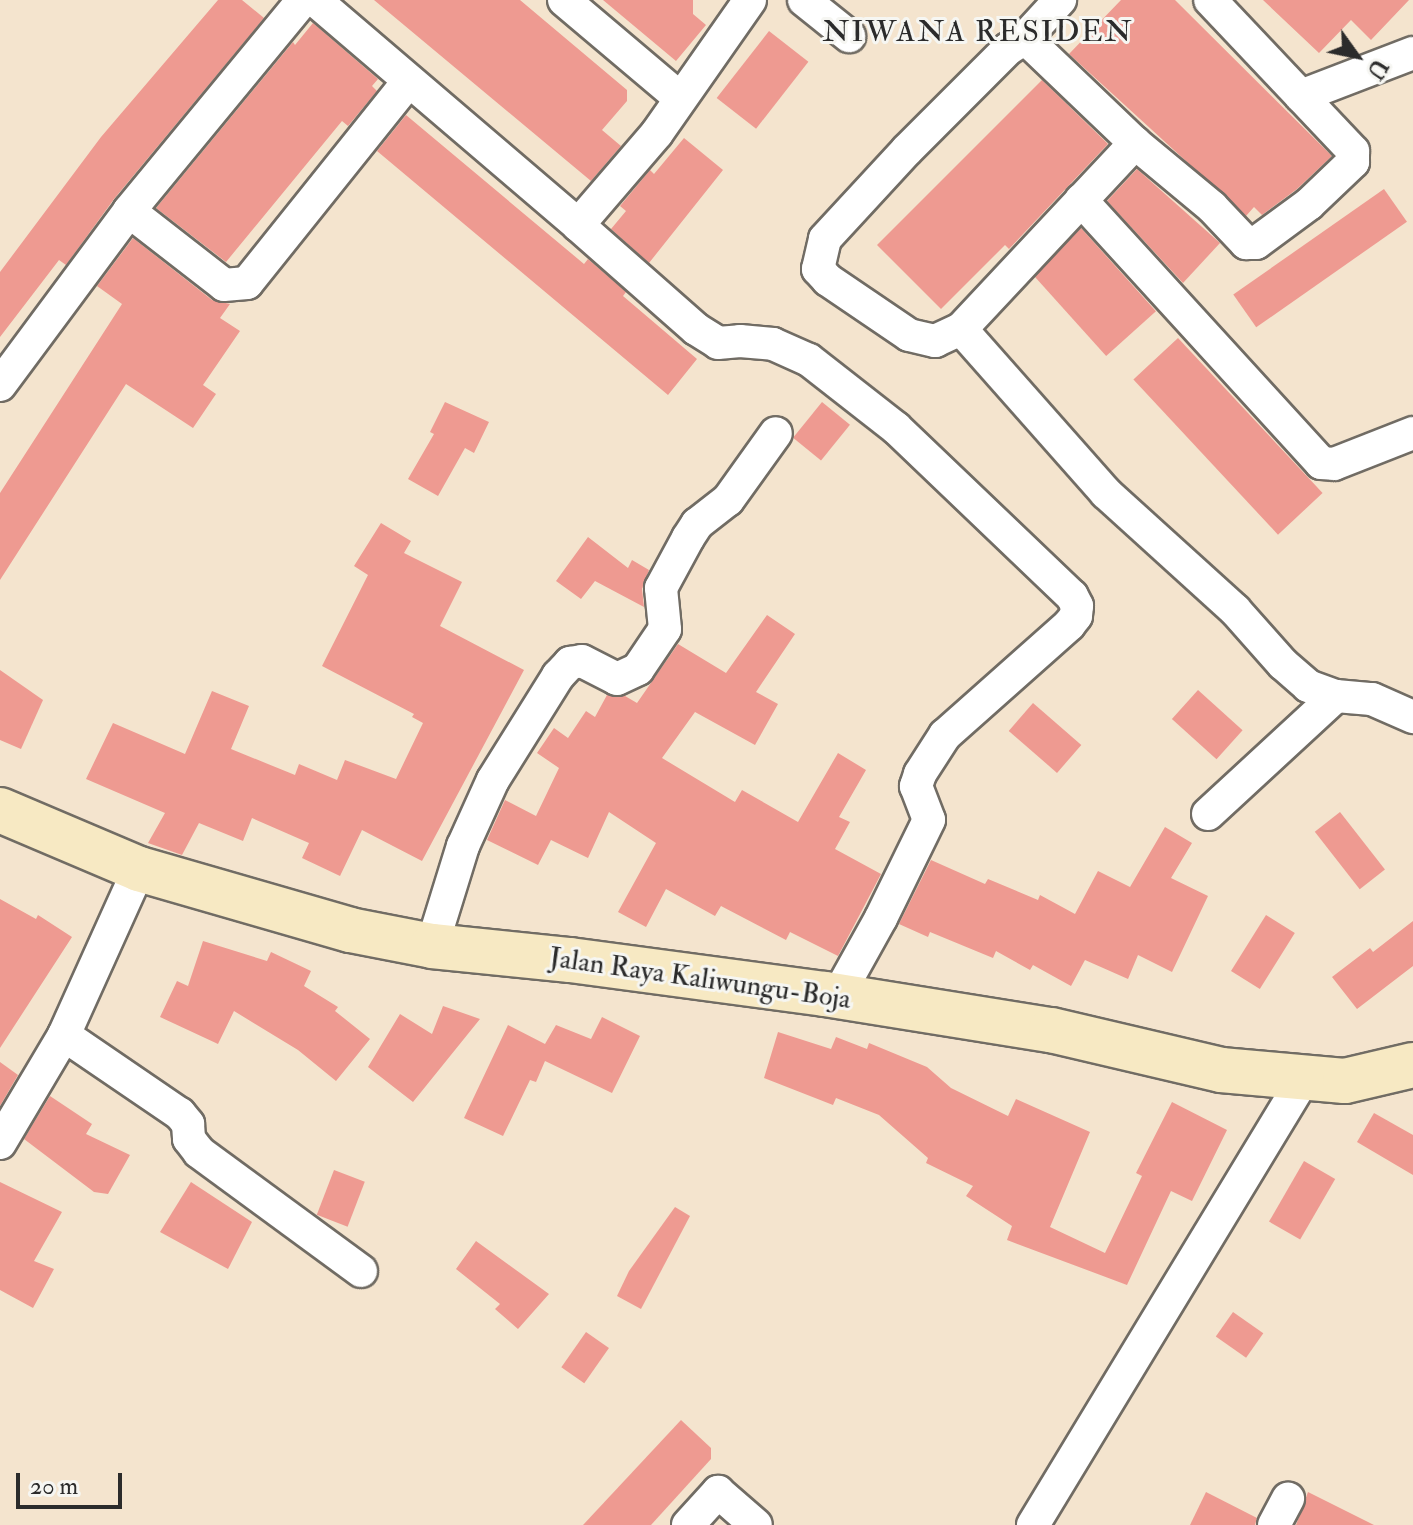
<!DOCTYPE html>
<html>
<head>
<meta charset="utf-8">
<style>
  body { margin:0 }
  #map { position:relative; width:1413px; height:1525px; overflow:hidden; background:#f4e4ce; font-family:"IM FELL Double Pica",serif }
  div>[style] { position:absolute }
  [style*='--x'] { left:calc(var(--x)*1px); top:calc(var(--y)*1px); width:calc(var(--w)*1px); rotate:calc(var(--a)*1deg) }
  .building>* { inset:0; background:#ee9a91; transform-origin:0 0 }
  .roads { filter:drop-shadow(2px 0 #716c64) drop-shadow(-2px 0 #716c64) drop-shadow(0 2px #716c64) drop-shadow(0 -2px #716c64) }
  .street>* { height:32px; margin:-16px; padding:0 16px; transform-origin:16px; border-radius:16px; background:#fff }
  .secondary>* { height:44px; margin:-22px; padding:0 22px; transform-origin:22px; border-radius:22px; background:#f7e9c3 }
  span { translate:-50% -50%; white-space:nowrap; text-align:center; line-height:1.15; -webkit-text-stroke:6px #f6f6f2; paint-order:stroke }
  .street-label { font-size:28px; color:#2b2b2b }
  .neighbourhood-label { font-size:30px; color:#2b2b2b; letter-spacing:2px }
  .north { position:absolute; left:1317px; top:16px; width:80px; height:80px; -webkit-text-stroke:6px #f6f6f2; paint-order:stroke; rotate:123deg; font-size:22px; font-weight:700; line-height:32px; text-align:center; color:#2b2b2b }
  .north::after { content:''; display:block; margin:auto; width:28px; height:36px; background:#2b2b2b; clip-path:polygon(50% 0,100% 100%,50% 72%,0 100%) }
  .scale { position:absolute; left:16px; top:1473px; width:106px; height:36px; box-sizing:border-box; border:4px solid #2b2b2b; border-top:0; padding-left:10px; font-size:24px; line-height:28px; white-space:nowrap; color:#2b2b2b; -webkit-text-stroke:6px #f6f6f2; paint-order:stroke }
</style>
</head>
<body>
<div id="map">
  <div class="building">
    <i style="clip-path:polygon(218px 0,242px 0,264px 18px,114px 199px,66px 265px,59px 260px,0 337px,0 272px,101px 137px)"></i>
    <i style="clip-path:polygon(374px 0,520px 0,627px 90px,627px 101px,602px 130px,621px 146px,591px 181px)"></i>
    <i style="clip-path:polygon(603px 0,693px 0,693px 14px,706px 25px,676px 61px)"></i>
    <i style="clip-path:polygon(1121px 0,1175px 0,1332px 156px,1297px 189px,1262px 215px,1254px 207px,1246px 216px,1069px 54px)"></i>
    <i style="clip-path:polygon(1263px 0,1409px 0,1371px 40px,1351px 20px,1319px 53px)"></i>
    <i style="clip-path:polygon(313px 23px,378px 79px,372px 86px,377px 91px,348px 126px,342px 121px,226px 262px,156px 208px,293px 42px,295px 45px)"></i>
    <i style="left:769px;top:31px;width:50px;height:85px;rotate:38deg"></i>
    <i style="clip-path:polygon(1042px 80px,1108px 144px,1009px 249px,1005px 245px,941px 309px,877px 245px)"></i>
    <i style="clip-path:polygon(406px 115px,584px 264px,588px 259px,626px 292px,623px 296px,697px 359px,668px 395px,377px 151px)"></i>
    <i style="clip-path:polygon(684px 138px,723px 170px,649px 263px,611px 229px,626px 211px,620px 206px,650px 170px,654px 174px)"></i>
    <i style="clip-path:polygon(1137px 169px,1220px 243px,1183px 283px,1107px 201px)"></i>
    <i style="left:1384px;top:189px;width:40px;height:184px;rotate:55deg"></i>
    <i style="left:1081px;top:228px;width:112px;height:67px;rotate:48deg"></i>
    <i style="clip-path:polygon(133px 238px,212px 300px,230px 304px,220px 318px,240px 331px,203px 385px,216px 394px,193px 428px,126px 384px,0 580px,0 493px,122px 304px,97px 286px)"></i>
    <i style="left:1178px;top:338px;width:212px;height:61px;rotate:47deg"></i>
    <i style="clip-path:polygon(445px 402px,489px 422px,474px 453px,465px 448px,438px 496px,408px 479px,434px 434px,430px 432px)"></i>
    <i style="left:822px;top:402px;width:36px;height:46px;rotate:39deg"></i>
    <i style="clip-path:polygon(381px 523px,411px 541px,404px 553px,462px 582px,440px 626px,524px 670px,422px 861px,362px 830px,340px 876px,302px 858px,309px 843px,252px 818px,243px 841px,199px 823px,182px 855px,148px 843px,165px 813px,86px 779px,113px 723px,185px 754px,212px 691px,249px 706px,231px 749px,295px 775px,299px 764px,337px 780px,345px 760px,396px 779px,423px 723px,412px 717px,414px 714px,322px 666px,368px 575px,354px 566px)"></i>
    <i style="clip-path:polygon(588px 537px,628px 568px,632px 560px,649px 570px,642px 589px,644px 607px,595px 581px,581px 599px,556px 581px)"></i>
    <i style="clip-path:polygon(767px 615px,795px 634px,756px 692px,778px 704px,755px 745px,695px 712px,662px 758px,735px 802px,742px 790px,798px 822px,838px 753px,866px 770px,839px 817px,850px 822px,835px 849px,881px 874px,838px 956px,790px 932px,786px 940px,721px 906px,715px 916px,666px 889px,646px 927px,618px 912px,656px 843px,609px 812px,588px 858px,551px 840px,538px 865px,487px 840px,505px 800px,536px 816px,559px 768px,537px 753px,554px 728px,568px 738px,586px 711px,595px 717px,607px 695px,625px 696px,637px 703px,678px 644px,726px 673px)"></i>
    <i style="clip-path:polygon(0 670px,43px 700px,21px 749px,0 740px)"></i>
    <i style="left:1198px;top:690px;width:60px;height:39px;rotate:42deg"></i>
    <i style="left:1033px;top:703px;width:64px;height:37px;rotate:41deg"></i>
    <i style="left:1340px;top:812px;width:73px;height:32px;rotate:52deg"></i>
    <i style="clip-path:polygon(1165px 827px,1192px 843px,1171px 878px,1208px 896px,1172px 972px,1138px 955px,1128px 979px,1085px 960px,1071px 986px,1033px 965px,1030px 970px,996px 951px,993px 958px,930px 932px,928px 937px,899px 924px,931px 860px,985px 884px,988px 879px,1038px 900px,1040px 895px,1075px 914px,1098px 871px,1130px 887px)"></i>
    <i style="clip-path:polygon(0 899px,36px 919px,38px 915px,72px 937px,0 1048px)"></i>
    <i style="left:1266px;top:915px;width:34px;height:66px;rotate:32deg"></i>
    <i style="clip-path:polygon(1413px 921px,1413px 966px,1357px 1009px,1332px 977px,1370px 948px,1373px 952px)"></i>
    <i style="clip-path:polygon(203px 941px,267px 961px,271px 952px,311px 971px,304px 986px,338px 1007px,335px 1011px,370px 1039px,336px 1081px,298px 1050px,234px 1011px,218px 1044px,160px 1017px,177px 981px,188px 986px)"></i>
    <i style="clip-path:polygon(443px 1006px,480px 1019px,413px 1102px,368px 1067px,400px 1014px,432px 1034px)"></i>
    <i style="clip-path:polygon(602px 1017px,640px 1036px,612px 1093px,545px 1061px,536px 1082px,530px 1080px,503px 1136px,464px 1118px,508px 1025px,545px 1044px,556px 1025px,591px 1039px)"></i>
    <i style="clip-path:polygon(778px 1032px,831px 1049px,836px 1037px,867px 1049px,869px 1043px,927px 1067px,951px 1088px,1008px 1116px,1016px 1099px,1090px 1132px,1050px 1227px,1105px 1253px,1142px 1176px,1136px 1173px,1172px 1102px,1227px 1130px,1192px 1201px,1171px 1191px,1127px 1285px,1007px 1240px,1012px 1226px,966px 1196px,973px 1186px,926px 1163px,928px 1158px,879px 1115px,836px 1098px,833px 1105px,764px 1078px)"></i>
    <i style="clip-path:polygon(0 1062px,18px 1075px,0 1106px)"></i>
    <i style="clip-path:polygon(50px 1096px,92px 1124px,86px 1134px,130px 1155px,108px 1194px,94px 1192px,24px 1139px)"></i>
    <i style="clip-path:polygon(1374px 1113px,1413px 1135px,1413px 1175px,1357px 1142px)"></i>
    <i style="left:1304px;top:1161px;width:36px;height:70px;rotate:30deg"></i>
    <i style="left:334px;top:1170px;width:33px;height:48px;rotate:21deg"></i>
    <i style="clip-path:polygon(0 1182px,62px 1212px,34px 1261px,54px 1269px,33px 1308px,0 1290px)"></i>
    <i style="clip-path:polygon(191px 1182px,252px 1222px,228px 1269px,160px 1232px)"></i>
    <i style="clip-path:polygon(675px 1207px,690px 1216px,641px 1309px,617px 1296px,629px 1271px)"></i>
    <i style="clip-path:polygon(476px 1241px,549px 1294px,518px 1329px,495px 1309px,500px 1304px,456px 1269px)"></i>
    <i style="left:1233px;top:1312px;width:37px;height:30px;rotate:35deg"></i>
    <i style="left:586px;top:1332px;width:28px;height:43px;rotate:35deg"></i>
    <i style="clip-path:polygon(681px 1420px,711px 1448px,711px 1459px,651px 1525px,583px 1525px)"></i>
    <i style="clip-path:polygon(1206px 1492px,1257px 1518px,1255px 1525px,1190px 1525px)"></i>
    <i style="clip-path:polygon(1308px 1492px,1374px 1525px,1296px 1525px)"></i>
  </div>
  <div class="roads">
    <div class="street">
      <i style="--x:315;--y:0;--w:346;--a:40.5"></i>
      <i style="--x:578;--y:225;--w:121;--a:-49.3"></i>
      <i style="--x:657;--y:133;--w:162;--a:-55"></i>
      <i style="--x:564;--y:0;--w:152;--a:40.2"></i>
      <i style="--x:804;--y:0;--w:58;--a:38.7"></i>
      <i style="--x:1025;--y:38;--w:52;--a:-47.4"></i>
      <i style="--x:1301;--y:96;--w:120;--a:-21"></i>
      <i style="--x:1135;--y:143;--w:152;--a:-136.3"></i>
      <i style="--x:1025;--y:38;--w:20;--a:147"></i>
      <i style="--x:1008;--y:49;--w:143;--a:135"></i>
      <i style="--x:907;--y:150;--w:121;--a:132.7"></i>
      <i style="--x:825;--y:239;--w:31;--a:103"></i>
      <i style="--x:818;--y:269;--w:15;--a:48"></i>
      <i style="--x:828;--y:280;--w:98;--a:34.2"></i>
      <i style="--x:909;--y:335;--w:27;--a:13"></i>
      <i style="--x:935;--y:341;--w:29;--a:-25"></i>
      <i style="--x:961;--y:329;--w:219;--a:48.5"></i>
      <i style="--x:1106;--y:493;--w:174;--a:42.2"></i>
      <i style="--x:1235;--y:610;--w:72;--a:48.4"></i>
      <i style="--x:1283;--y:664;--w:33;--a:41"></i>
      <i style="--x:1308;--y:686;--w:30;--a:20"></i>
      <i style="--x:1336;--y:696;--w:36;--a:5"></i>
      <i style="--x:1372;--y:699;--w:45;--a:23.7"></i>
      <i style="--x:1081;--y:200;--w:356;--a:47.6"></i>
      <i style="--x:1321;--y:463;--w:13;--a:4"></i>
      <i style="--x:1334;--y:464;--w:85;--a:-21.4"></i>
      <i style="--x:129;--y:211;--w:120;--a:37.9"></i>
      <i style="--x:224;--y:285;--w:23;--a:-5"></i>
      <i style="--x:247;--y:283;--w:259;--a:-51.3"></i>
      <i style="--x:578;--y:225;--w:157;--a:41.4"></i>
      <i style="--x:696;--y:329;--w:26;--a:32"></i>
      <i style="--x:718;--y:343;--w:22;--a:-5"></i>
      <i style="--x:740;--y:341;--w:33;--a:5"></i>
      <i style="--x:773;--y:344;--w:39;--a:24"></i>
      <i style="--x:809;--y:360;--w:110;--a:38"></i>
      <i style="--x:896;--y:428;--w:243;--a:43.7"></i>
      <i style="--x:1072;--y:596;--w:11;--a:63"></i>
      <i style="--x:1077;--y:606;--w:10;--a:96"></i>
      <i style="--x:1076;--y:616;--w:11;--a:128"></i>
      <i style="--x:1069;--y:625;--w:166;--a:138.4"></i>
      <i style="--x:945;--y:735;--w:46;--a:122.7"></i>
      <i style="--x:920;--y:774;--w:13;--a:108"></i>
      <i style="--x:916;--y:786;--w:36;--a:69"></i>
      <i style="--x:929;--y:820;--w:109;--a:116.1"></i>
      <i style="--x:881;--y:918;--w:90;--a:119.1"></i>
      <i style="--x:961;--y:329;--w:255;--a:-46.9"></i>
      <i style="--x:1135;--y:143;--w:100;--a:39.7"></i>
      <i style="--x:1212;--y:207;--w:50;--a:46.6"></i>
      <i style="--x:1246;--y:243;--w:10;--a:0"></i>
      <i style="--x:1256;--y:243;--w:66;--a:-36.3"></i>
      <i style="--x:1309;--y:204;--w:61;--a:-43.7"></i>
      <i style="--x:1353;--y:162;--w:11;--a:-90"></i>
      <i style="--x:1353;--y:151;--w:208;--a:-133.4"></i>
      <i style="--x:0;--y:385;--w:217;--a:-53.4"></i>
      <i style="--x:129;--y:211;--w:273;--a:-50.5"></i>
      <i style="--x:1208;--y:814;--w:174;--a:-42.7"></i>
      <i style="--x:432;--y:946;--w:105;--a:-72.8"></i>
      <i style="--x:463;--y:846;--w:72;--a:-65.6"></i>
      <i style="--x:493;--y:780;--w:123;--a:-58"></i>
      <i style="--x:558;--y:676;--w:18;--a:-47"></i>
      <i style="--x:570;--y:663;--w:12;--a:-9"></i>
      <i style="--x:582;--y:661;--w:39;--a:27"></i>
      <i style="--x:617;--y:679;--w:23;--a:-25"></i>
      <i style="--x:638;--y:669;--w:48;--a:-56"></i>
      <i style="--x:665;--y:629;--w:41;--a:-95.6"></i>
      <i style="--x:661;--y:588;--w:57;--a:-61.6"></i>
      <i style="--x:688;--y:538;--w:17;--a:-57"></i>
      <i style="--x:697;--y:524;--w:39;--a:-38"></i>
      <i style="--x:728;--y:500;--w:82;--a:-54.4"></i>
      <i style="--x:64;--y:1035;--w:140;--a:34.3"></i>
      <i style="--x:180;--y:1114;--w:13;--a:51"></i>
      <i style="--x:188;--y:1124;--w:15;--a:86"></i>
      <i style="--x:189;--y:1139;--w:16;--a:52"></i>
      <i style="--x:199;--y:1152;--w:201;--a:36.3"></i>
      <i style="--x:0;--y:1143;--w:126;--a:-59.3"></i>
      <i style="--x:64;--y:1035;--w:182;--a:-65.7"></i>
      <i style="--x:688;--y:1525;--w:45;--a:-47.7"></i>
      <i style="--x:718;--y:1492;--w:50;--a:41"></i>
      <i style="--x:1033;--y:1525;--w:523;--a:-58.77"></i>
      <i style="--x:1274;--y:1525;--w:30;--a:-62"></i>
    </div>
    <div class="secondary">
      <i style="--x:0;--y:810;--w:151;--a:23"></i>
      <i style="--x:139;--y:869;--w:220;--a:16.1"></i>
      <i style="--x:350;--y:930;--w:84;--a:11"></i>
      <i style="--x:432;--y:946;--w:139;--a:5.8"></i>
      <i style="--x:570;--y:960;--w:257;--a:7.6"></i>
      <i style="--x:825;--y:994;--w:229;--a:9.1"></i>
      <i style="--x:1051;--y:1030;--w:175;--a:13.2"></i>
      <i style="--x:1221;--y:1070;--w:124;--a:5.1"></i>
      <i style="--x:1345;--y:1081;--w:70;--a:-13.2"></i>
    </div>
  </div>
  <div class="street-label">
    <span style="left:700px;top:979px;rotate:8deg">Jalan Raya Kaliwungu-Boja</span>
  </div>
  <div class="neighbourhood-label">
    <span style="left:978px;top:32px">NIWANA RESIDEN</span>
  </div>
  <div class="north">U</div>
  <div class="scale">20 m</div>
</div>
</body>
</html>
